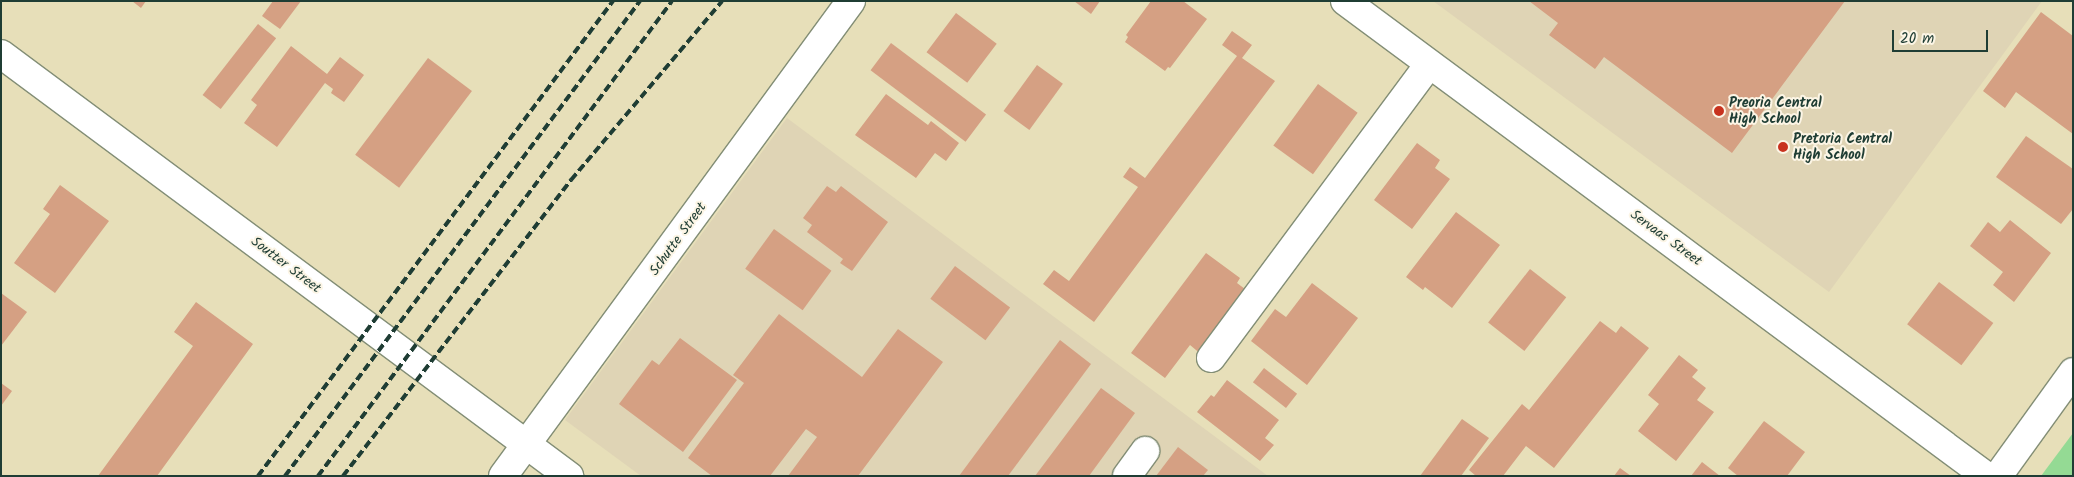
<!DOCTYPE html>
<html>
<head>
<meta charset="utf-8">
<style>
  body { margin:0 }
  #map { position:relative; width:2074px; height:477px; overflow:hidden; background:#e7dfb9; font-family:Kalam,sans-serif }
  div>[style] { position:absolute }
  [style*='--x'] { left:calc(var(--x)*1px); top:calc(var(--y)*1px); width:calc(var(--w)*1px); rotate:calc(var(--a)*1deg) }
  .built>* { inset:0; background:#dfd4b5 }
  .green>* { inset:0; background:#94da94 }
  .building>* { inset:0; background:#d5a083; transform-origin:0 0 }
  .roads { filter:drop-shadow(1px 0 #838e76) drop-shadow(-1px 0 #838e76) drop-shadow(0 1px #838e76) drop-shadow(0 -1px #838e76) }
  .minor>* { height:28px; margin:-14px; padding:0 14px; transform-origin:14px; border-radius:14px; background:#fff }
  .major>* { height:28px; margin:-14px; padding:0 14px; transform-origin:14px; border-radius:14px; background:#fff }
  .rail>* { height:4px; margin-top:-2px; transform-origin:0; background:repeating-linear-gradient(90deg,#1f3d34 0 8px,transparent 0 12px) }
  .dots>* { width:14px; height:14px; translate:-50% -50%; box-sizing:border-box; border:2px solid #fcf5e5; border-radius:50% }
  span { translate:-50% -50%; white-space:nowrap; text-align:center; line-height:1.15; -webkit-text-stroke:4px #fcf5e5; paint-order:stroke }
  .poi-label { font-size:14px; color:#1f3d34; font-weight:700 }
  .left { translate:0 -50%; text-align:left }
  .street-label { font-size:14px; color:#1f3d34 }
  .frame { position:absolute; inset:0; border:2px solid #1f3d34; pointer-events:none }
  .scale { position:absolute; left:1892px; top:30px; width:96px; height:22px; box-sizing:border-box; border:2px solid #1f3d34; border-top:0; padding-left:6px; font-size:15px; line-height:18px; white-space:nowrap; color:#1f3d34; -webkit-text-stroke:4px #fcf5e5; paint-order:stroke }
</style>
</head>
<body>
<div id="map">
  <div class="built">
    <i style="clip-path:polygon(1433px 1px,2042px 1px,1829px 292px)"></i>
    <i style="clip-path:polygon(787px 118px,1268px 476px,641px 476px,565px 420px)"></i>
  </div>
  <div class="green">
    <i style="clip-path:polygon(2073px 433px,2073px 476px,2041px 476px)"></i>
  </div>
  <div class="building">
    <i style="clip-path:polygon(132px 1px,146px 1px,141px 8px)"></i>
    <i style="clip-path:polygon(273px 1px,301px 1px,280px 29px,262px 16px)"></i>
    <i style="clip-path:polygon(1074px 1px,1100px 1px,1091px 14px)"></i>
    <i style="clip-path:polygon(1151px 1px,1183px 1px,1207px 19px,1170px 68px,1168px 67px,1165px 71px,1125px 42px,1128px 37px,1126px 35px)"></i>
    <i style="clip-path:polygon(1529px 1px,1845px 1px,1732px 153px,1604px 57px,1595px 69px,1549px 35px,1558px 23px)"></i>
    <i style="clip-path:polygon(2041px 12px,2073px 36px,2073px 134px,2016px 92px,2005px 108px,1983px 91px)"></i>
    <i style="left:956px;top:13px;width:51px;height:49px;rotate:37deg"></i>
    <i style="left:258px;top:24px;width:23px;height:90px;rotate:38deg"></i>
    <i style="clip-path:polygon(1232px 31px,1252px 45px,1242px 58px,1275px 81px,1094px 322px,1043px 284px,1054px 270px,1069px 281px,1138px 187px,1123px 177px,1130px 167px,1145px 178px,1237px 56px,1222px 45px)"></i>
    <i style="left:891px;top:43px;width:119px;height:34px;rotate:37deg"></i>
    <i style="clip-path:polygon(291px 46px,327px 74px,340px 57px,364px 75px,344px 102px,331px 93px,333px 89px,325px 83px,277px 147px,244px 123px,257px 105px,251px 100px)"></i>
    <i style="left:428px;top:58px;width:55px;height:121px;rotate:37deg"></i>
    <i style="left:1037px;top:65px;width:32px;height:57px;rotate:36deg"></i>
    <i style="left:1318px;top:84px;width:49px;height:76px;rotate:36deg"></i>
    <i style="clip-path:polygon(886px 94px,928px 125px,931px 121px,959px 143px,946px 161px,935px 153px,916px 178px,855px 135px)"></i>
    <i style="clip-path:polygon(2026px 136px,2073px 169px,2073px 209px,2061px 224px,1996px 177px)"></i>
    <i style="clip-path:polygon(1417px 143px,1440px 160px,1435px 168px,1450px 179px,1412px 229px,1374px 200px)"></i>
    <i style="clip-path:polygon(60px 185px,109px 221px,55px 293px,14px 263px,50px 214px,43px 209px)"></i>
    <i style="clip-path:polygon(827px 186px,836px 192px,841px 186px,888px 222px,852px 271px,840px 263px,843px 259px,807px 232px,812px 225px,803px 218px)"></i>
    <i style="clip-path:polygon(1456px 212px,1500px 245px,1452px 308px,1425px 287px,1423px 290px,1406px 277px)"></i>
    <i style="clip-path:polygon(2010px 220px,2051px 253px,2014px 302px,1993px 285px,2003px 272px,1970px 246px,1988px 222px,2000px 232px)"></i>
    <i style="left:774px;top:229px;width:71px;height:49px;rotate:36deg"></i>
    <i style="clip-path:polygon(1206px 253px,1240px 278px,1237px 283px,1249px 292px,1202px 355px,1190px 345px,1165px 378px,1131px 353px)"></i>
    <i style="left:955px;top:266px;width:69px;height:41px;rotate:37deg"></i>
    <i style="left:1530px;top:269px;width:46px;height:68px;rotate:38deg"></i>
    <i style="left:1939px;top:282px;width:68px;height:53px;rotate:37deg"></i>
    <i style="clip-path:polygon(1312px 283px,1358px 318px,1307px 385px,1251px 341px,1275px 309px,1286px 317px)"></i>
    <i style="clip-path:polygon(1px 293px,27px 312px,1px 346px)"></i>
    <i style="clip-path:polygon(196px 302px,253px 344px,157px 476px,98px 476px,193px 346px,174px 332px)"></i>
    <i style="clip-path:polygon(779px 314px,862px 377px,898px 329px,943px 362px,858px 476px,788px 476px,817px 437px,806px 429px,770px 476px,712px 476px,688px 458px,744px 383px,733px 375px)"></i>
    <i style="clip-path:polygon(1600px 321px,1616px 333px,1621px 326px,1649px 348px,1554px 468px,1526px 446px,1503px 476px,1476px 476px,1469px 470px,1522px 404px,1529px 410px)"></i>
    <i style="clip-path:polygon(680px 338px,737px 380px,683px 452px,619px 404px,652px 360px,659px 365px)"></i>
    <i style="clip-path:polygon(1060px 340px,1091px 364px,1008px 476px,959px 476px)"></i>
    <i style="clip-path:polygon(1679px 355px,1698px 370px,1692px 377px,1706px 388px,1697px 400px,1714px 412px,1676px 461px,1638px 431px,1659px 404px,1648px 395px)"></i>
    <i style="left:1264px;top:368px;width:42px;height:18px;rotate:38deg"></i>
    <i style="clip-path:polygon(1227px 380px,1279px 420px,1265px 438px,1274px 445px,1260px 461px,1197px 412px,1211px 395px,1214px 397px)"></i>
    <i style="clip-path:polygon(1px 383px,12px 391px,1px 406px)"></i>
    <i style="clip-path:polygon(1101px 388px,1135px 413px,1089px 476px,1035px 476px)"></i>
    <i style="clip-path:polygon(1462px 419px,1489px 438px,1461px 476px,1420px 476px)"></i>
    <i style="clip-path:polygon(1764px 421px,1805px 452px,1787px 476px,1738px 476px,1728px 468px)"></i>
    <i style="clip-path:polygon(1178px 447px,1208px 470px,1203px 476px,1156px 476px)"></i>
    <i style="clip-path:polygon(1702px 462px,1720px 476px,1691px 476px)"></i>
    <i style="clip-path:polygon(1620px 468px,1631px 476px,1614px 476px)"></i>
  </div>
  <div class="roads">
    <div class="minor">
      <i style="--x:1345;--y:1;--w:798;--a:36.54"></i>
      <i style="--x:1211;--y:358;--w:366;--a:-53.4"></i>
      <i style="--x:503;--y:476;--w:589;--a:-53.77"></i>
      <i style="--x:1127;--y:476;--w:31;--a:-54"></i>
      <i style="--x:1998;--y:476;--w:128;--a:-54.2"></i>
    </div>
    <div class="major">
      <i style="--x:1;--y:54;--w:708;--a:36.61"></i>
    </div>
  </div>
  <div class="rail">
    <i style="--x:258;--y:476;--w:593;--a:-53.23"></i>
    <i style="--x:285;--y:476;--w:593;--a:-53.23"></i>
    <i style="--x:318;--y:476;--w:592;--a:-53.3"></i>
    <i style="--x:343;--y:476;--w:374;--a:-52.4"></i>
    <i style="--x:571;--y:180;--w:234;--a:-49.8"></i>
  </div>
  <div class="dots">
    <i style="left:1719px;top:111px;background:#c8321e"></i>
    <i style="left:1783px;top:147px;background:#c8321e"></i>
  </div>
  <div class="poi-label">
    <span class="left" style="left:1729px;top:111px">Preoria Central<br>High School</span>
    <span class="left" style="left:1793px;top:147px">Pretoria Central<br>High School</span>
  </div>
  <div class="street-label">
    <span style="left:1666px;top:238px;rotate:36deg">Servaas Street</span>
    <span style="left:678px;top:239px;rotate:-54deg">Schutte Street</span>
    <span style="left:286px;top:265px;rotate:37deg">Soutter Street</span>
  </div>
  <div class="frame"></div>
  <div class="scale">20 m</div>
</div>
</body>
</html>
